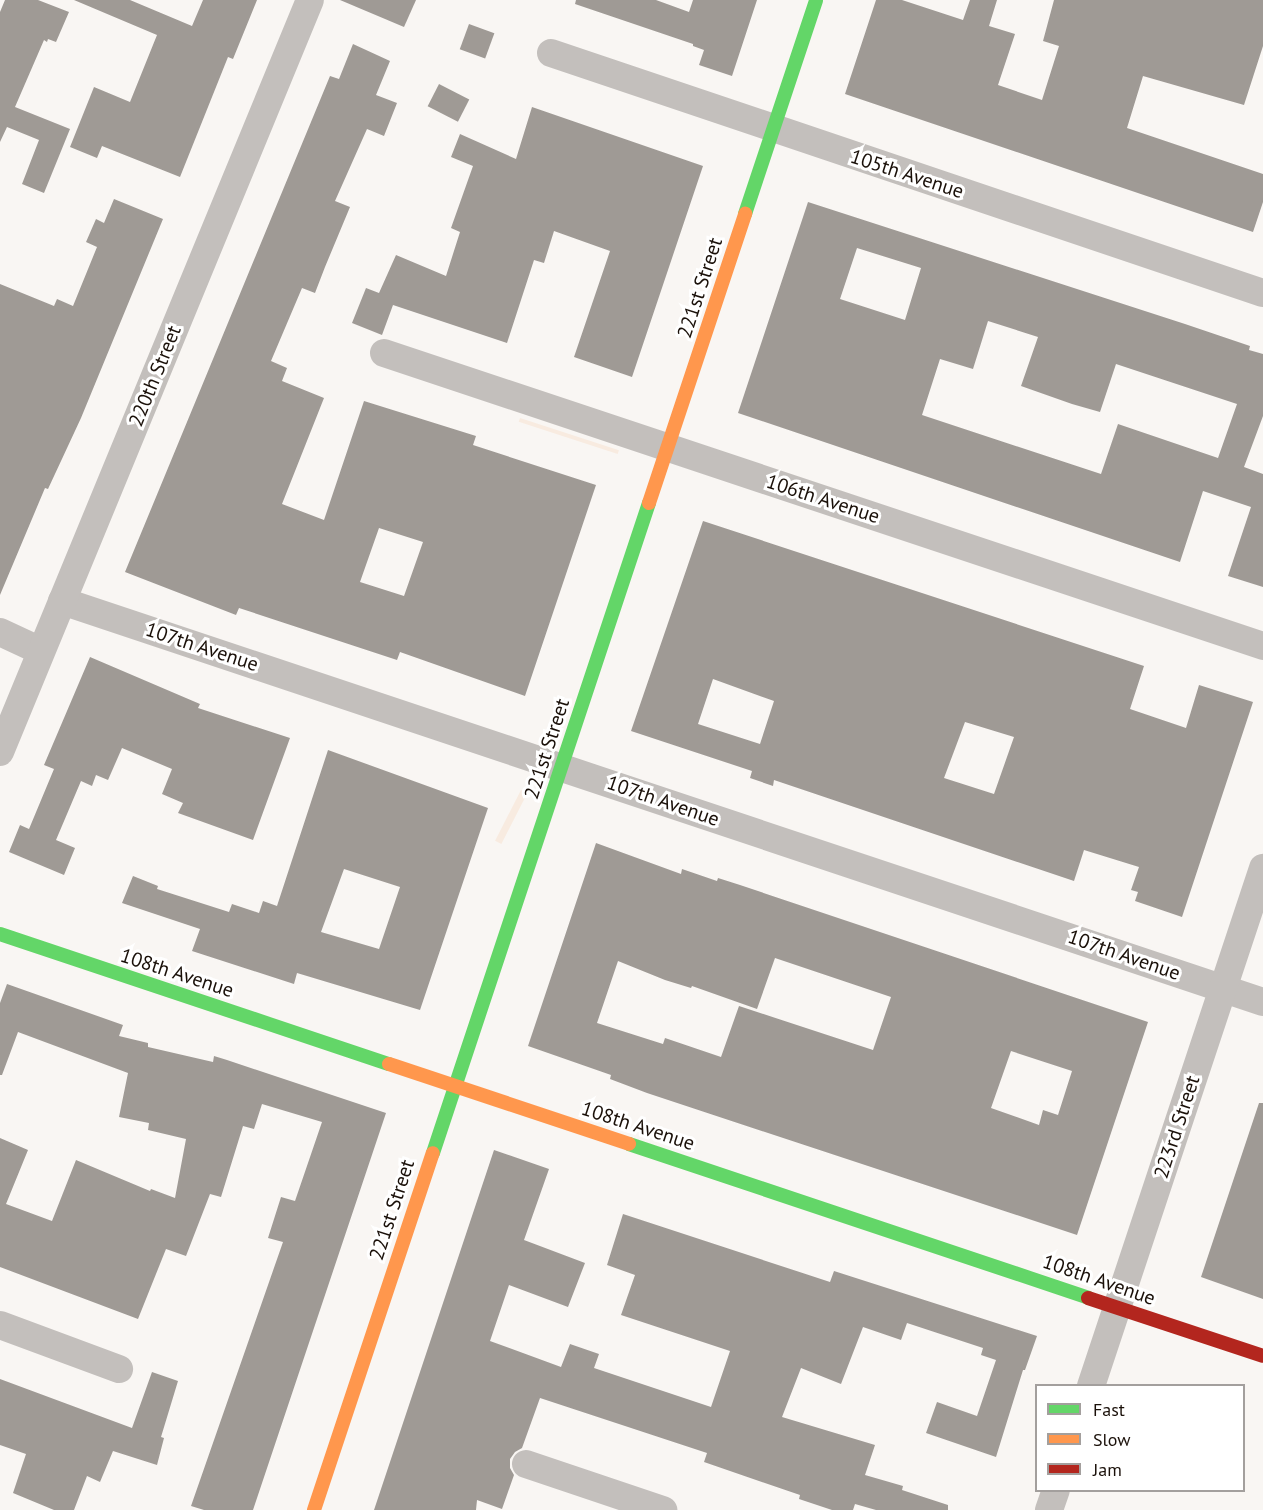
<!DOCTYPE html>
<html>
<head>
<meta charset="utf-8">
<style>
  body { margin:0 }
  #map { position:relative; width:1263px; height:1510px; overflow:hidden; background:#f9f6f3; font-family:"PT Sans",sans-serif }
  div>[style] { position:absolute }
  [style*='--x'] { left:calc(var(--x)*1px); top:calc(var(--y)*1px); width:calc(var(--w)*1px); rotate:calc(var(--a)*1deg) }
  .green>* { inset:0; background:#f8ebe0; transform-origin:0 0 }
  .building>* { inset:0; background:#9f9a95; transform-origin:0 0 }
  .street>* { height:28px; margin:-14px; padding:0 14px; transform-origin:14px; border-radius:14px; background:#c3bfbc }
  .fast>* { height:14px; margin:-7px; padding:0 7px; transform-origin:7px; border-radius:7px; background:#63d668 }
  .slow>* { height:14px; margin:-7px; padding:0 7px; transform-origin:7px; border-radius:7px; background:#ff974d }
  .jam>* { height:14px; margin:-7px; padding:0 7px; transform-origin:7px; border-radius:7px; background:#b3261e }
  span { translate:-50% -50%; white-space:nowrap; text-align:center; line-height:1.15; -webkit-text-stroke:6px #fff; paint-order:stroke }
  .street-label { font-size:20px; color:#1a1009 }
  .legend { position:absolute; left:1035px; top:1384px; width:210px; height:108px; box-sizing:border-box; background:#fff; border:2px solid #a39f9d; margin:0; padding:8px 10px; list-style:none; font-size:18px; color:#1a1009 }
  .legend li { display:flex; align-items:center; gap:12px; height:30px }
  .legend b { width:30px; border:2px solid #a39f9d }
</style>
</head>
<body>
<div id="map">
  <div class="green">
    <i style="left:520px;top:418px;width:104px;height:4px;rotate:18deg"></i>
    <i style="left:521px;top:790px;width:7px;height:57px;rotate:27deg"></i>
  </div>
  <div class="building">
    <i style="clip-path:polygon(5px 0,38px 0,69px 12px,56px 42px,48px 39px,47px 42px,44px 40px,15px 107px,70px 129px,44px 193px,22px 184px,39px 140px,7px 127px,0 142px,0 12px)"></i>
    <i style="clip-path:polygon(74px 0,130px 0,192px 26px,203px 0,257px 0,233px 59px,228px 57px,180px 177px,102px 146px,97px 158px,70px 147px,94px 87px,130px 102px,157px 35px)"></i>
    <i style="clip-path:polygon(340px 0,416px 0,404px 27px)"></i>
    <i style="clip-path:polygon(576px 0,656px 0,689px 12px,693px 0,757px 0,732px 76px,699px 65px,704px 50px,693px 46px,693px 44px,575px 4px)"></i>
    <i style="clip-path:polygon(876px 0,902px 0,963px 20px,970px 0,997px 0,989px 26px,1015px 34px,998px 85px,1042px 100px,1059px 46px,1043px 41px,1054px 0,1263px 0,1263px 46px,1244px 105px,1143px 76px,1127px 128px,1263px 174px,1263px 202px,1253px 232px,845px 94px)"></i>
    <i style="left:469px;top:24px;width:27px;height:27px;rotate:20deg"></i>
    <i style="clip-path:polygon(evenodd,353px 44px,390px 61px,376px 95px,397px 103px,384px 136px,367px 129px,335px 201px,350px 207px,325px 267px,315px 293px,302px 288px,271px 361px,287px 368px,282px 381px,324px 398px,282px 504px,324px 520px,364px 401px,476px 436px,473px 445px,596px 485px,525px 696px,400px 652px,397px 660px,239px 608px,236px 615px,125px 572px,330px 76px,339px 79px,353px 44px,379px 528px,423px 542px,404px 596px,360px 582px,379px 528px)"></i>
    <i style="left:439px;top:84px;width:34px;height:25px;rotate:27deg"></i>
    <i style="clip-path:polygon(532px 107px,703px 166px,632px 377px,574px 357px,610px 251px,554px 231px,544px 263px,534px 260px,507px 343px,393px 305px,382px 335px,352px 323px,366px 288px,379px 293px,396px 255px,446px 276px,460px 232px,451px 228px,473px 166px,451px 157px,460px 134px,516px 159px)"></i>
    <i style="clip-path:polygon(114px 199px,163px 219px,81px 418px,48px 489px,45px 488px,0 595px,0 284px,54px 306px,57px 299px,73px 306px,97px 247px,86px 242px,96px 219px,104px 223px)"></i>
    <i style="clip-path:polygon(evenodd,808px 202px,1185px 324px,1250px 346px,1249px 350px,1263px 354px,1263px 416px,1244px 467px,1263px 474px,1263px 587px,1228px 576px,1251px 507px,1203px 491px,1180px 562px,738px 413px,808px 202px,857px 248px,921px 268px,905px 320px,840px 299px,857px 248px,808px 202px,988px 321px,1038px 337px,1021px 386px,1072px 404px,1100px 412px,1116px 364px,1237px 404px,1218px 458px,1118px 424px,1101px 474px,922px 415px,940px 359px,973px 369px,988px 321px)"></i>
    <i style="clip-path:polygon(evenodd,703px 521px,1144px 666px,1130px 709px,1186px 728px,1199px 685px,1253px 702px,1182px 917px,1135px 901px,1138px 892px,1131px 890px,1139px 867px,1084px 850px,1074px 881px,774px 780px,773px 786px,750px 778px,752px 771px,631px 731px,703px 521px,713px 679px,774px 701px,760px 744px,698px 724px,713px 679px,703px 521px,965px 722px,1014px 737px,994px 794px,944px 778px,965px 722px)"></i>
    <i style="clip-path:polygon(90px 657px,200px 704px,198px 708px,290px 738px,253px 840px,178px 813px,183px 803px,162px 794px,172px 769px,122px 748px,108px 780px,96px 775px,92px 786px,81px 781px,56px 840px,75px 848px,64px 875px,9px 852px,20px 825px,29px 829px,54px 769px,44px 765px)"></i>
    <i style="clip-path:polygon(evenodd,328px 750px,488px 808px,420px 1010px,297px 973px,294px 984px,192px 951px,200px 929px,122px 903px,133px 876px,158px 886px,157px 889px,229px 912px,232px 904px,259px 913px,263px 901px,277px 906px,328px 750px,344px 869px,400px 887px,379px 949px,321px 932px,344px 869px)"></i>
    <i style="clip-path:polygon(evenodd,596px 843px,681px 874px,682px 869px,717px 881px,718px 878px,740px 885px,1148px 1022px,1077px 1235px,647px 1093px,610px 1079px,611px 1075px,528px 1046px,596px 843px,775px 958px,891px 997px,873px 1050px,739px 1006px,721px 1057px,665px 1038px,663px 1044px,597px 1023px,618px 961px,665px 980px,691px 988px,692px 986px,757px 1009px,775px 958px,596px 843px,1011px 1051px,1072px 1071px,1058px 1115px,1043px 1110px,1039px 1125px,991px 1108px,1011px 1051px)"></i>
    <i style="clip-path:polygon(7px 984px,123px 1025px,119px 1036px,148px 1043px,148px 1047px,213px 1062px,214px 1056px,227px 1060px,386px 1113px,253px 1510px,204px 1510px,191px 1506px,283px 1242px,268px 1238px,281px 1197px,295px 1201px,322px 1122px,262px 1104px,254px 1129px,243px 1126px,221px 1197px,210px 1194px,186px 1256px,166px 1249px,138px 1319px,0 1267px,0 1138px,28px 1150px,6px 1204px,52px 1221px,76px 1160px,150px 1191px,151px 1189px,175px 1198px,186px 1139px,148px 1130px,149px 1123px,119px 1117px,128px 1073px,18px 1032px,2px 1075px,0 1075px,0 1003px)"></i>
    <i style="clip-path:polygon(1259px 1103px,1263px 1103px,1263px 1299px,1201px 1277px)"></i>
    <i style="clip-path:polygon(494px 1150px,549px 1169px,524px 1240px,585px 1263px,568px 1307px,509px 1285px,490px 1341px,561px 1367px,570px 1344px,599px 1354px,594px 1368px,711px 1407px,730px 1351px,621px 1315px,635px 1275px,607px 1265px,623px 1214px,830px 1282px,834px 1271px,1037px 1336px,1025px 1370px,1023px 1370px,996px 1457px,926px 1433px,937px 1402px,977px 1416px,996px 1360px,981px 1355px,983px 1348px,907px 1323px,901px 1340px,863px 1327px,841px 1384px,801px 1368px,782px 1417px,875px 1445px,865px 1475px,903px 1486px,902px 1490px,948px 1505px,948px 1510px,876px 1510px,855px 1504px,853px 1510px,832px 1510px,799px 1499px,800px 1495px,704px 1462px,707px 1453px,540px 1398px,522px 1448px,515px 1452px,510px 1459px,510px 1468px,514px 1475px,502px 1509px,477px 1500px,476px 1510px,374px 1510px)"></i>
    <i style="clip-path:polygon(152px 1372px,178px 1381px,161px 1437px,164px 1438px,157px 1465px,113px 1451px,100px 1482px,87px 1476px,74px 1510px,54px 1510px,13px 1493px,26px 1454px,0 1445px,0 1379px,132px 1428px)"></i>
  </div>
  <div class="street">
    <i style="--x:551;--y:53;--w:751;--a:18.63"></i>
    <i style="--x:384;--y:353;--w:927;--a:18.43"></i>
    <i style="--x:62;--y:601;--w:1266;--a:18.46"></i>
    <i style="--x:0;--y:632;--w:45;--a:24.9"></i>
    <i style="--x:0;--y:752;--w:813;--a:-67.6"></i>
    <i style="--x:0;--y:1325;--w:127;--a:20.3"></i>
    <i style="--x:1091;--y:1386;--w:546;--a:-71.63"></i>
    <i style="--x:526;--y:1464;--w:145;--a:18.6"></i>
    <i style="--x:1049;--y:1510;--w:21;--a:-71"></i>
  </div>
  <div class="fast">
    <i style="--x:745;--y:214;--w:225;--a:-71.6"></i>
    <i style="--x:0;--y:934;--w:410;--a:18.5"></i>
    <i style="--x:629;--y:1144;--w:484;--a:18.5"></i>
    <i style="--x:433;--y:1153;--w:685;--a:-71.62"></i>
  </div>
  <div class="slow">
    <i style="--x:649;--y:503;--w:305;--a:-71.6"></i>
    <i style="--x:389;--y:1064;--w:253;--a:18.4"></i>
    <i style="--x:314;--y:1510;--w:376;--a:-71.6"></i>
  </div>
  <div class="jam">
    <i style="--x:1088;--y:1298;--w:184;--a:18.3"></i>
  </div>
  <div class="street-label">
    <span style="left:907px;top:174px;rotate:18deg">105th Avenue</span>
    <span style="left:700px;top:288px;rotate:-72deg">221st Street</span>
    <span style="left:155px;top:376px;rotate:-68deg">220th Street</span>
    <span style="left:823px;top:499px;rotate:18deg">106th Avenue</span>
    <span style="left:202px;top:647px;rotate:18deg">107th Avenue</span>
    <span style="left:547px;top:749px;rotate:-72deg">221st Street</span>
    <span style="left:663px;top:801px;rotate:19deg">107th Avenue</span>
    <span style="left:1124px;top:955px;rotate:19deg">107th Avenue</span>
    <span style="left:177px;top:973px;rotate:18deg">108th Avenue</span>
    <span style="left:638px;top:1126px;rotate:18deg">108th Avenue</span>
    <span style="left:1177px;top:1127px;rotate:-72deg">223rd Street</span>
    <span style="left:392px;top:1210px;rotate:-72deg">221st Street</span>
    <span style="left:1099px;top:1280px;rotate:19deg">108th Avenue</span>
  </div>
  <ul class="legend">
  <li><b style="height:8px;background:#63d668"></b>Fast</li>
  <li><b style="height:8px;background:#ff974d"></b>Slow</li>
  <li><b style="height:8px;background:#b3261e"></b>Jam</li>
  </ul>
</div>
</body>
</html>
